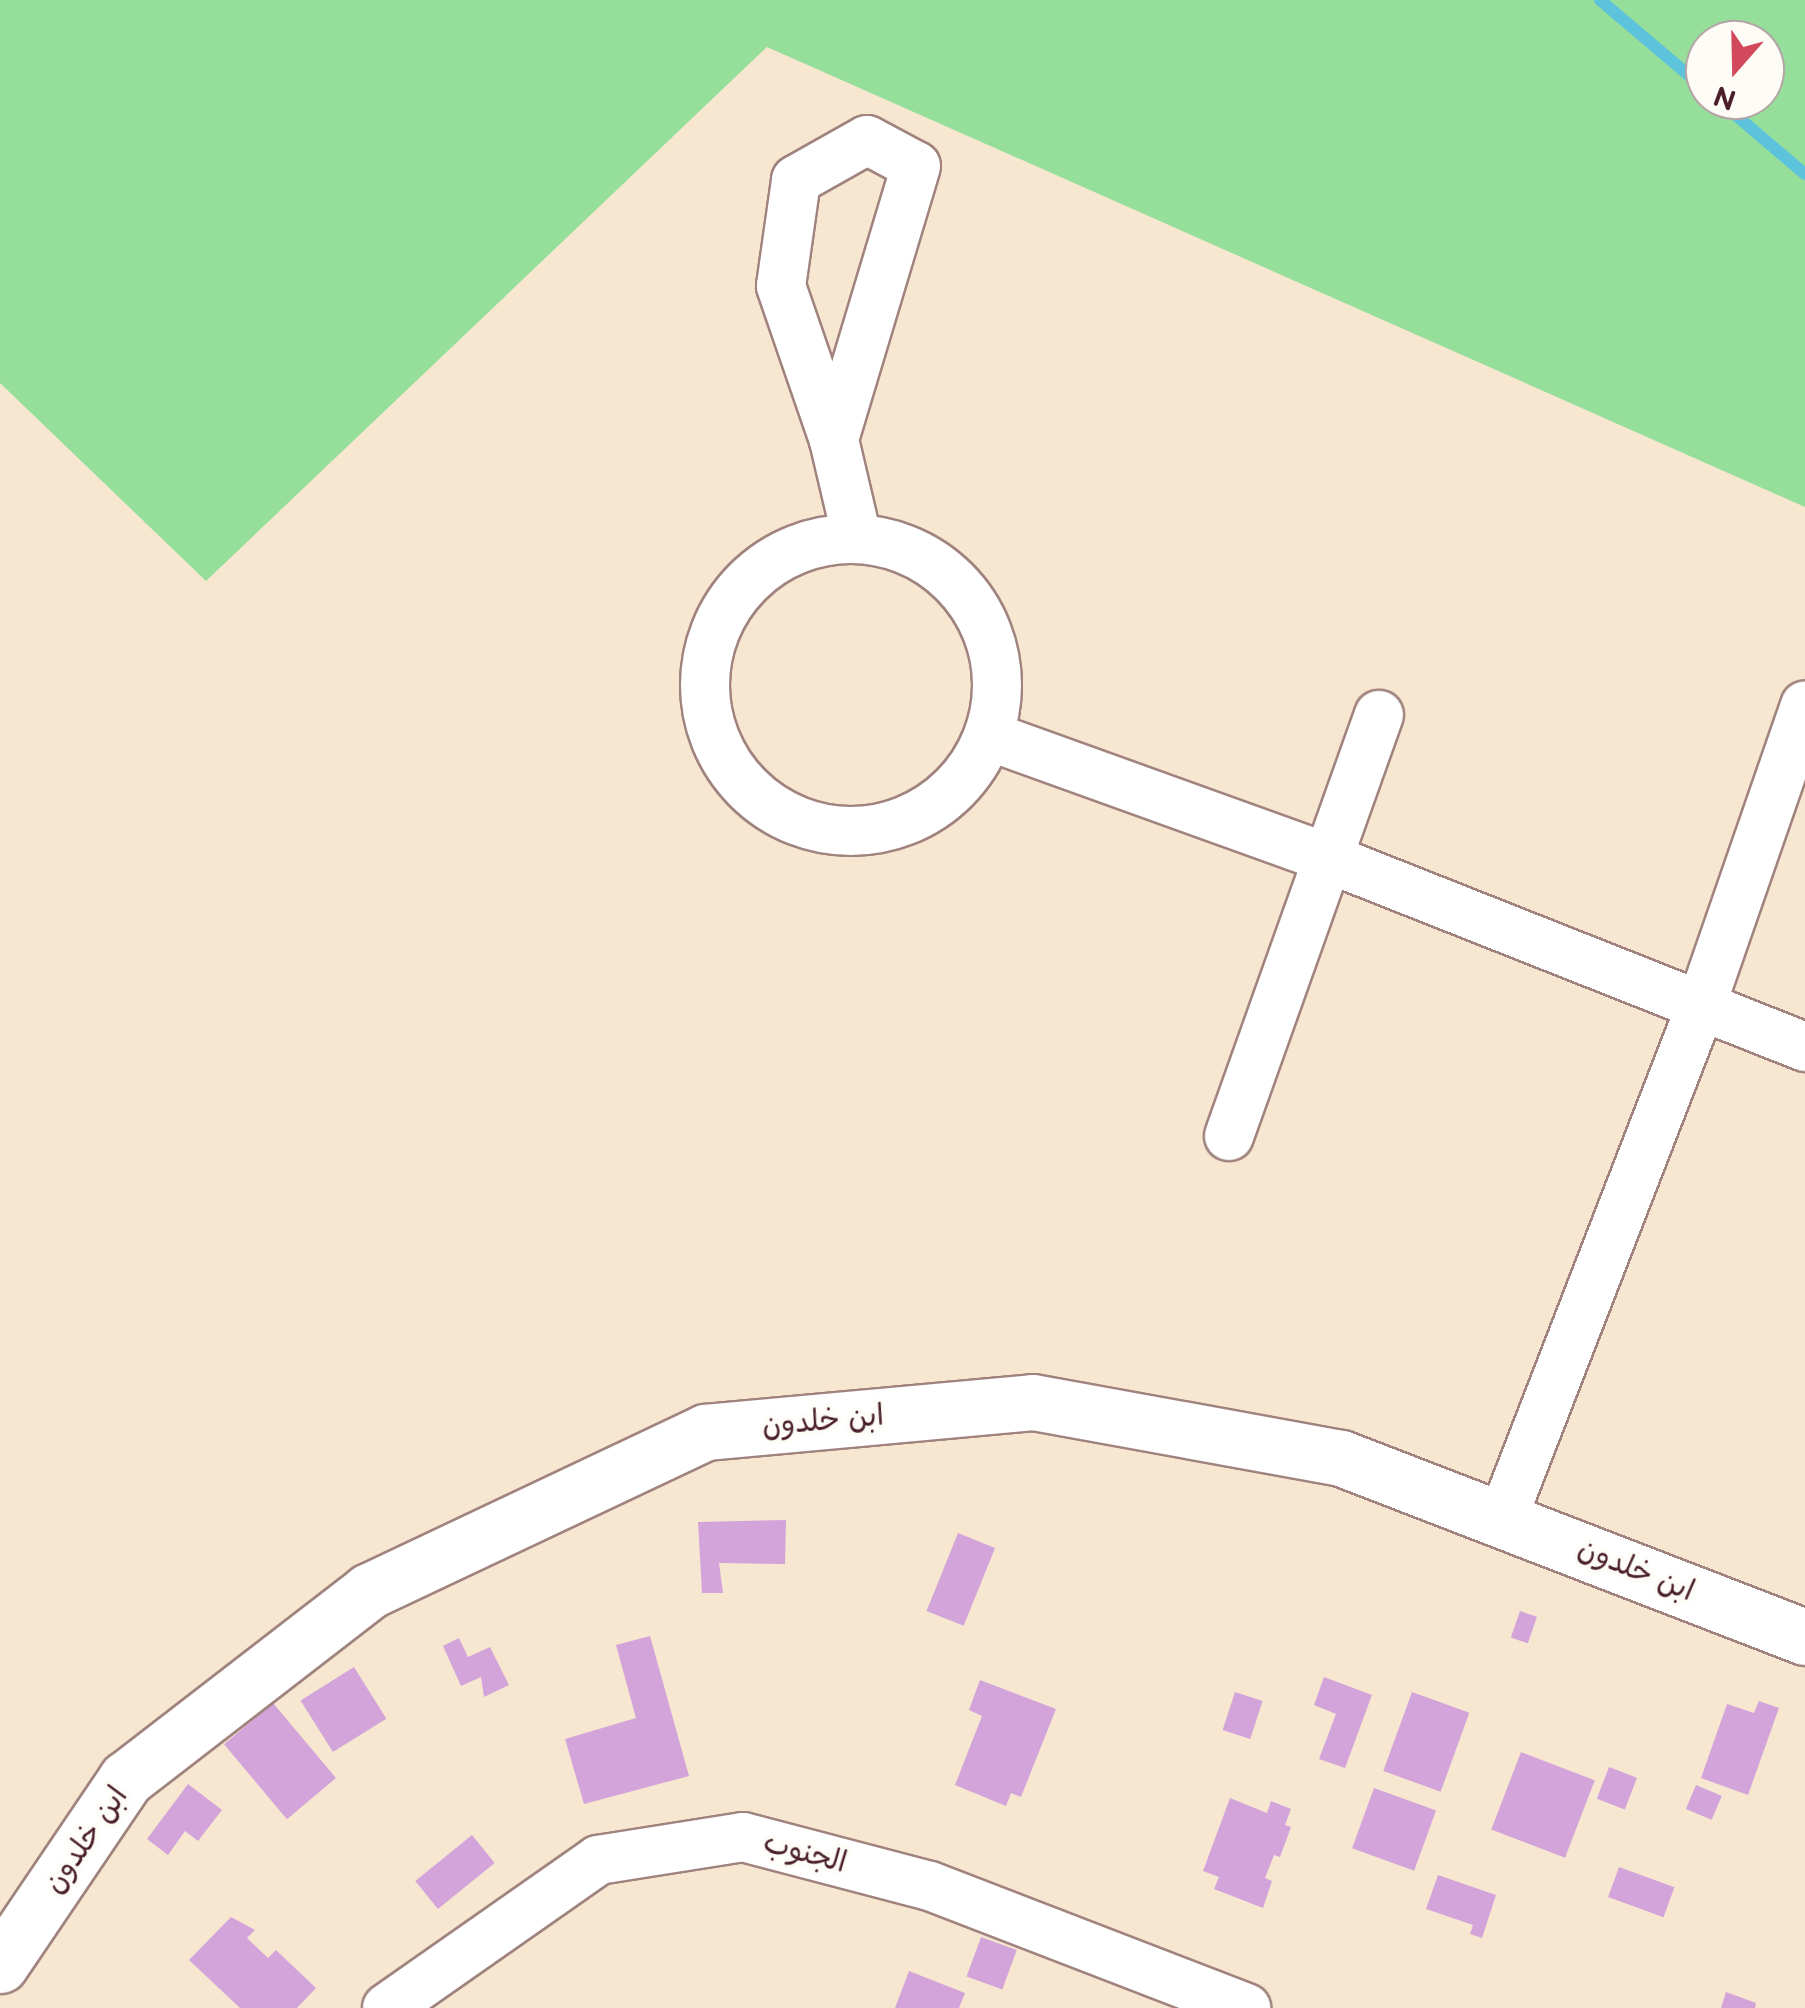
<!DOCTYPE html>
<html>
<head>
<meta charset="utf-8">
<style>
  body { margin:0 }
  #map { position:relative; width:1805px; height:2008px; overflow:hidden; background:#f7e7d1; font-family:"Balsamiq Sans","Playpen Sans Arabic",sans-serif }
  div>[style] { position:absolute }
  [style*='--x'] { left:calc(var(--x)*1px); top:calc(var(--y)*1px); width:calc(var(--w)*1px); rotate:calc(var(--a)*1deg) }
  .green>* { inset:0; background:#95df9b }
  .stream>* { height:12px; margin:-6px; padding:0 6px; transform-origin:6px; border-radius:6px; background:#5dc2db }
  .building>* { inset:0; background:#d2a4da; transform-origin:0 0 }
  .roads { filter:drop-shadow(2px 0 #a0837e) drop-shadow(-2px 0 #a0837e) drop-shadow(0 2px #a0837e) drop-shadow(0 -2px #a0837e) }
  .minor>* { height:48px; margin:-24px; padding:0 24px; transform-origin:24px; border-radius:24px; background:#fff }
  .minor>.ring { margin:-24px; padding:0; box-sizing:content-box; background:none; border:48px solid #fff; border-radius:50% }
  .tertiary>* { height:55px; margin:-27.5px; padding:0 27.5px; transform-origin:27.5px; border-radius:27.5px; background:#fff }
  span { translate:-50% -50%; white-space:nowrap; text-align:center; line-height:1.15; -webkit-text-stroke:8px #fdfcf7; paint-order:stroke }
  .street-label { font-size:30px; color:#4a1f2b }
  .north { position:absolute; left:1685px; top:20px; width:100px; height:100px; box-sizing:border-box; background:#fdfcf7; border:2px solid #b5a4a5; border-radius:50%; rotate:200deg; font-size:28px; font-weight:700; line-height:40px; text-align:center; color:#4a1f2b }
  .north::after { content:''; display:block; margin:auto; width:35px; height:45px; background:#d1495b; clip-path:polygon(50% 0,100% 100%,50% 72%,0 100%) }
</style>
</head>
<body>
<div id="map">
  <div class="green">
    <i style="clip-path:polygon(evenodd,0 0,1805px 0,1805px 507px,767px 47px,206px 581px,0 383px,0 0,1765px 40px,1765px 100px,1705px 100px,1705px 40px,1765px 40px)"></i>
  </div>
  <div class="stream">
    <i style="--x:1600;--y:0;--w:138;--a:40.3"></i>
    <i style="--x:1718;--y:100;--w:114;--a:40.4"></i>
  </div>
  <div class="building">
    <i style="clip-path:polygon(786px 1520px,785px 1564px,719px 1563px,723px 1593px,702px 1593px,698px 1522px)"></i>
    <i style="left:958px;top:1533px;width:40px;height:84px;rotate:22deg"></i>
    <i style="left:1520px;top:1611px;width:18px;height:28px;rotate:19deg"></i>
    <i style="clip-path:polygon(650px 1636px,689px 1776px,584px 1804px,565px 1739px,636px 1718px,616px 1645px)"></i>
    <i style="clip-path:polygon(459px 1638px,468px 1657px,490px 1647px,509px 1685px,484px 1697px,481px 1677px,461px 1686px,443px 1646px)"></i>
    <i style="left:354px;top:1667px;width:61px;height:63px;rotate:58deg"></i>
    <i style="clip-path:polygon(1324px 1677px,1372px 1695px,1345px 1768px,1319px 1759px,1336px 1714px,1314px 1705px)"></i>
    <i style="clip-path:polygon(980px 1680px,1056px 1709px,1021px 1797px,1011px 1793px,1006px 1806px,955px 1785px,982px 1716px,969px 1710px)"></i>
    <i style="left:1235px;top:1692px;width:29px;height:40px;rotate:18deg"></i>
    <i style="left:1412px;top:1692px;width:61px;height:84px;rotate:20deg"></i>
    <i style="clip-path:polygon(1759px 1701px,1779px 1708px,1748px 1795px,1701px 1778px,1727px 1704px,1754px 1713px)"></i>
    <i style="left:273px;top:1703px;width:98px;height:64px;rotate:50deg"></i>
    <i style="left:1521px;top:1752px;width:79px;height:83px;rotate:21deg"></i>
    <i style="left:1609px;top:1767px;width:30px;height:34px;rotate:21deg"></i>
    <i style="clip-path:polygon(188px 1784px,222px 1810px,198px 1841px,185px 1831px,168px 1855px,147px 1839px)"></i>
    <i style="left:1696px;top:1785px;width:28px;height:26px;rotate:23deg"></i>
    <i style="left:1374px;top:1788px;width:66px;height:64px;rotate:20deg"></i>
    <i style="clip-path:polygon(1230px 1798px,1267px 1813px,1271px 1801px,1291px 1809px,1285px 1825px,1291px 1827px,1280px 1857px,1274px 1855px,1265px 1878px,1272px 1881px,1263px 1908px,1214px 1889px,1219px 1877px,1203px 1871px)"></i>
    <i style="left:472px;top:1835px;width:36px;height:73px;rotate:51deg"></i>
    <i style="left:1619px;top:1867px;width:59px;height:32px;rotate:20deg"></i>
    <i style="clip-path:polygon(1438px 1875px,1496px 1895px,1482px 1938px,1470px 1934px,1473px 1925px,1426px 1909px)"></i>
    <i style="clip-path:polygon(231px 1917px,255px 1930px,247px 1938px,268px 1958px,276px 1950px,316px 1988px,297px 2008px,240px 2008px,189px 1960px)"></i>
    <i style="left:981px;top:1937px;width:38px;height:42px;rotate:20deg"></i>
    <i style="clip-path:polygon(909px 1971px,965px 1993px,959px 2008px,895px 2008px)"></i>
    <i style="clip-path:polygon(1726px 1992px,1756px 2003px,1755px 2008px,1721px 2008px)"></i>
  </div>
  <div class="roads">
    <div class="minor">
      <i style="--x:834;--y:440;--w:163;--a:-109"></i>
      <i style="--x:781;--y:286;--w:107;--a:-81.9"></i>
      <i style="--x:796;--y:180;--w:81;--a:-29.4"></i>
      <i style="--x:867;--y:140;--w:55;--a:28"></i>
      <i style="--x:916;--y:166;--w:286;--a:106.7"></i>
      <i style="--x:834;--y:440;--w:101;--a:76.8"></i>
      <i class="ring" style="left:705px;top:539px;width:244px;height:244px"></i>
      <i style="--x:989;--y:736;--w:363;--a:19.8"></i>
      <i style="--x:1330;--y:859;--w:511;--a:21.59"></i>
      <i style="--x:1229;--y:1136;--w:447;--a:-70.4"></i>
      <i style="--x:1503;--y:1517;--w:548;--a:-68.82"></i>
      <i style="--x:1701;--y:1006;--w:318;--a:-70.9"></i>
      <i style="--x:387;--y:2008;--w:258;--a:-35"></i>
      <i style="--x:598;--y:1860;--w:147;--a:-9"></i>
      <i style="--x:743;--y:1837;--w:193;--a:14.7"></i>
      <i style="--x:930;--y:1886;--w:339;--a:21.1"></i>
    </div>
    <div class="tertiary">
      <i style="--x:0;--y:1965;--w:225;--a:-55.9"></i>
      <i style="--x:126;--y:1779;--w:307;--a:-37.7"></i>
      <i style="--x:369;--y:1591;--w:372;--a:-25.3"></i>
      <i style="--x:705;--y:1432;--w:329;--a:-5.2"></i>
      <i style="--x:1033;--y:1402;--w:313;--a:10.3"></i>
      <i style="--x:1341;--y:1458;--w:497;--a:21.1"></i>
    </div>
  </div>
  <div class="street-label">
    <span style="left:823px;top:1421px;rotate:-5deg">ابن خلدون</span>
    <span style="left:1636px;top:1570px;rotate:22deg">ابن خلدون</span>
    <span style="left:86px;top:1840px;rotate:-55deg">ابن خلدون</span>
    <span style="left:805px;top:1853px;rotate:15deg">الجنوب</span>
  </div>
  <div class="north">N</div>
</div>
</body>
</html>
